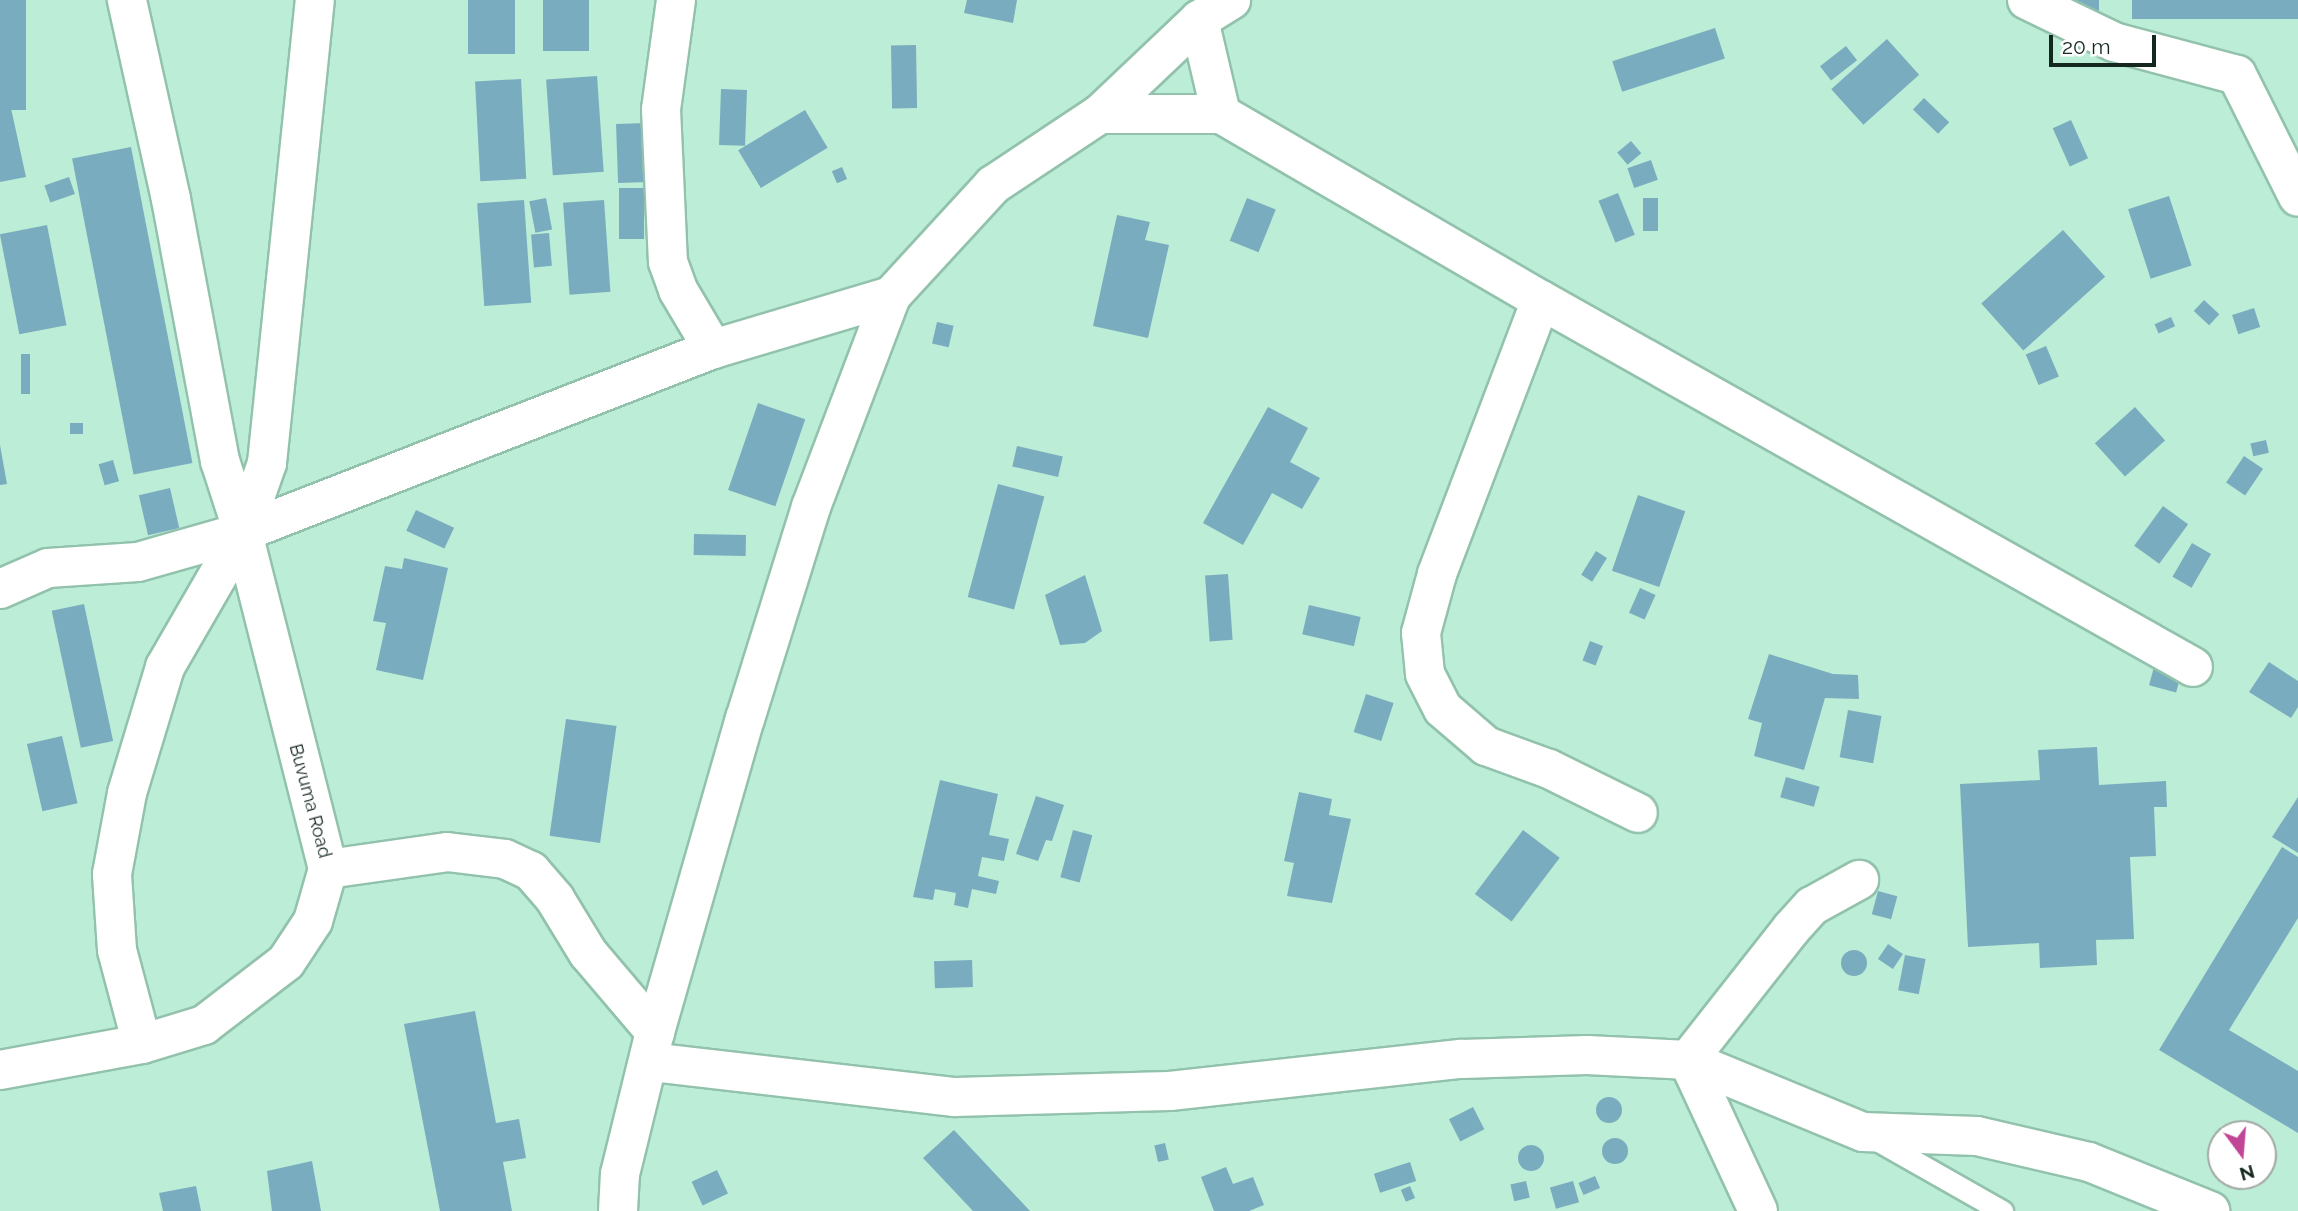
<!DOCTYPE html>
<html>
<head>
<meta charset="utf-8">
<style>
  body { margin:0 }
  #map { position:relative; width:2298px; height:1211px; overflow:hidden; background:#bcedd6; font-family:Raleway,sans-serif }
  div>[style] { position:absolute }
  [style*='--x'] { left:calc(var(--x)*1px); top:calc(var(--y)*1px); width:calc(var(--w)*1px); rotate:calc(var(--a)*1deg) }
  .building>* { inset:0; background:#7aacbf; transform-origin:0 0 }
  .round { border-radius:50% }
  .roads { filter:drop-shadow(2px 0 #92c2ac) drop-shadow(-2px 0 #92c2ac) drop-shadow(0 2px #92c2ac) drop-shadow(0 -2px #92c2ac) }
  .lane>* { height:21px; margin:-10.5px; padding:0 10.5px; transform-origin:10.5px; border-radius:10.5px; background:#fff }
  .street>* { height:38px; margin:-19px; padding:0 19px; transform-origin:19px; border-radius:19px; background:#fff }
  span { translate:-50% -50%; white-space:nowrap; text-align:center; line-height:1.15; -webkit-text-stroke:6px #fff; paint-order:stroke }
  .street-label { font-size:18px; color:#15281f }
  .north { position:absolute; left:2207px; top:1120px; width:70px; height:70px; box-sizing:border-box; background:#fff; border:2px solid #a1a9a5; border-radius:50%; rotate:164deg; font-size:19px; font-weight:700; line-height:28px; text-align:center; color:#15281f }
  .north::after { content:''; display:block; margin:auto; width:24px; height:32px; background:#c24696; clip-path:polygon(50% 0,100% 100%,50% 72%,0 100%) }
  .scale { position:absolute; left:2049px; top:35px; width:107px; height:32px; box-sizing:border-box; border:4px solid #15281f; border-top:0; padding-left:9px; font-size:21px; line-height:24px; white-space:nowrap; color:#15281f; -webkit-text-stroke:5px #fff; paint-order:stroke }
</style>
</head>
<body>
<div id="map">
  <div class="building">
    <i style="left:0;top:0;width:26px;height:110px"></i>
    <i style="left:468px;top:0;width:47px;height:54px"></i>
    <i style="left:543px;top:0;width:46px;height:51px"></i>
    <i style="clip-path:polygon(967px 0,1017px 0,1013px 23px,964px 13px)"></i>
    <i style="left:2067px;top:0;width:32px;height:13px"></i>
    <i style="left:2132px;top:0;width:166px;height:19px"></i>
    <i style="left:1715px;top:28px;width:32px;height:108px;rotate:72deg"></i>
    <i style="left:1887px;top:39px;width:48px;height:75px;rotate:48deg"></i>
    <i style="left:916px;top:45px;width:63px;height:25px;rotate:89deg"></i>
    <i style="left:1846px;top:46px;width:18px;height:33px;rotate:52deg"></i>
    <i style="clip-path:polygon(0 76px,4px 76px,26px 177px,0 182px)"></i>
    <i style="left:597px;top:76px;width:96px;height:51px;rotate:86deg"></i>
    <i style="left:521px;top:79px;width:100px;height:46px;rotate:87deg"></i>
    <i style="left:721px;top:89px;width:26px;height:56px;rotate:2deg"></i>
    <i style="left:1924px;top:98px;width:35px;height:16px;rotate:44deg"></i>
    <i style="left:805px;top:110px;width:44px;height:78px;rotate:59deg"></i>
    <i style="left:2071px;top:120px;width:42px;height:20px;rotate:66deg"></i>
    <i style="left:646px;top:123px;width:59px;height:30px;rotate:88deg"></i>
    <i style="left:1631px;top:141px;width:16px;height:18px;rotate:50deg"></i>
    <i style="left:131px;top:147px;width:322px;height:60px;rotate:79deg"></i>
    <i style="left:1651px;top:160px;width:21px;height:25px;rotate:71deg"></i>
    <i style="left:842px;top:167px;width:13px;height:11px;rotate:67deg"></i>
    <i style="left:69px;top:177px;width:18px;height:26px;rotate:71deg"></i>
    <i style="left:619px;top:188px;width:25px;height:51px"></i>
    <i style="left:1618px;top:193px;width:45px;height:21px;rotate:68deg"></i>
    <i style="left:2169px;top:196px;width:73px;height:43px;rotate:72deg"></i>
    <i style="left:546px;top:198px;width:32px;height:17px;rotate:79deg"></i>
    <i style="left:1247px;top:198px;width:31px;height:46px;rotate:22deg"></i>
    <i style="left:1643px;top:198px;width:15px;height:33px"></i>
    <i style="left:524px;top:200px;width:103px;height:47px;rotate:86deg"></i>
    <i style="left:604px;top:200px;width:92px;height:41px;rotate:86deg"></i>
    <i style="clip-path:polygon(1117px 215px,1150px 222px,1145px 240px,1169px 245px,1148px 338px,1093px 326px)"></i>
    <i style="left:47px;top:225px;width:102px;height:48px;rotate:79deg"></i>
    <i style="left:2063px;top:230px;width:63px;height:110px;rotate:48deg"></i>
    <i style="left:549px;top:233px;width:33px;height:18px;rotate:85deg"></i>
    <i style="left:2204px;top:300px;width:21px;height:15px;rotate:43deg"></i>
    <i style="left:2254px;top:308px;width:20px;height:23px;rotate:72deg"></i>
    <i style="left:2171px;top:317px;width:10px;height:18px;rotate:66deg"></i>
    <i style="left:937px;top:322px;width:17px;height:22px;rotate:13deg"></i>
    <i style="left:2046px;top:346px;width:33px;height:22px;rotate:67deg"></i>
    <i style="left:21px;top:354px;width:9px;height:40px"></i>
    <i style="left:758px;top:403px;width:50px;height:92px;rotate:19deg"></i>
    <i style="clip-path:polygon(1268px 407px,1308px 428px,1290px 462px,1320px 478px,1302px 509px,1272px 493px,1243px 545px,1203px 523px)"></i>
    <i style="left:2135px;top:407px;width:45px;height:54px;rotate:48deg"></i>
    <i style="left:70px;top:423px;width:13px;height:11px"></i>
    <i style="left:2266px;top:440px;width:13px;height:16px;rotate:77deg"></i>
    <i style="clip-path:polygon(0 445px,7px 484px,0 485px)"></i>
    <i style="left:1017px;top:446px;width:47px;height:21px;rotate:13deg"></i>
    <i style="left:2244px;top:456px;width:23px;height:32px;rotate:34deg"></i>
    <i style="left:113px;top:460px;width:22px;height:15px;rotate:74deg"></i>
    <i style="left:998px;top:484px;width:48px;height:117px;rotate:15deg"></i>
    <i style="left:170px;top:488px;width:41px;height:32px;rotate:77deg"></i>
    <i style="left:1638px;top:495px;width:50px;height:80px;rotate:19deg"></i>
    <i style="left:2163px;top:506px;width:31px;height:49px;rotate:36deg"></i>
    <i style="left:416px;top:510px;width:42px;height:23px;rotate:25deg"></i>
    <i style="left:694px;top:534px;width:52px;height:21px;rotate:1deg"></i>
    <i style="left:2192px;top:543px;width:22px;height:39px;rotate:30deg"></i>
    <i style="left:1596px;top:551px;width:13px;height:28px;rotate:32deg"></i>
    <i style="clip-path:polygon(404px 558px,448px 568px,423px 680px,376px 670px,386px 623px,373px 621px,385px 566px,402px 569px)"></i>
    <i style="left:1228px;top:574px;width:66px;height:23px;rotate:86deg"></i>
    <i style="clip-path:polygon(1085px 575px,1102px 631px,1085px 643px,1060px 645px,1045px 595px)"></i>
    <i style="left:1640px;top:588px;width:17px;height:27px;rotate:24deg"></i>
    <i style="left:84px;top:604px;width:140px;height:33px;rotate:78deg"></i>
    <i style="left:1309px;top:605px;width:53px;height:30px;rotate:13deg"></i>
    <i style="left:1590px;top:641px;width:14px;height:21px;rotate:21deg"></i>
    <i style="clip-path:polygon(1769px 654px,1833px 674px,1858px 675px,1859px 699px,1825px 698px,1804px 770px,1754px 756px,1762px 723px,1748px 719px)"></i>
    <i style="clip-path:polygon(2269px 662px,2298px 681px,2298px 707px,2291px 718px,2249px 692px)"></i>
    <i style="left:2154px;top:667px;width:28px;height:19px;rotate:15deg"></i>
    <i style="left:1366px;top:694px;width:29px;height:40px;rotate:18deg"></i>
    <i style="left:1848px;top:710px;width:34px;height:48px;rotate:10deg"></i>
    <i style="left:566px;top:719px;width:51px;height:118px;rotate:8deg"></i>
    <i style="left:62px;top:736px;width:69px;height:36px;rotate:77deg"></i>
    <i style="clip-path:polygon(2097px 747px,2099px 785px,2166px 781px,2167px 807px,2154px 807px,2156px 856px,2130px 857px,2134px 939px,2096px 940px,2097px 965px,2040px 968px,2039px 943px,1968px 947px,1960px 784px,2040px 780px,2038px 750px)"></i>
    <i style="left:1786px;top:777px;width:35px;height:21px;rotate:16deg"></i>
    <i style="clip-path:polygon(940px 780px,998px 794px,989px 835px,1009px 839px,1004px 861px,982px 857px,978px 876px,999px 881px,996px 894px,972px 889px,968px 908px,954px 905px,956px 893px,935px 889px,933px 900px,913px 897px)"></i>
    <i style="clip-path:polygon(1299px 792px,1332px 799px,1329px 815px,1351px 819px,1332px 903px,1287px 896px,1294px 863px,1284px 861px)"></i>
    <i style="clip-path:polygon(1036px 796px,1064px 805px,1052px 841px,1046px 840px,1038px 861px,1016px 854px)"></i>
    <i style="clip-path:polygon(2298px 797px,2298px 853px,2272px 837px)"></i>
    <i style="left:1073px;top:830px;width:20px;height:49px;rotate:15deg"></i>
    <i style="left:1523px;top:830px;width:46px;height:80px;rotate:37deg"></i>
    <i style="clip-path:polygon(2282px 847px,2298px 857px,2298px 918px,2229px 1030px,2298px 1071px,2298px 1133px,2159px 1050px)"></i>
    <i style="left:1878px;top:891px;width:20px;height:24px;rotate:15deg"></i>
    <i style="left:1888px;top:944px;width:18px;height:18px;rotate:34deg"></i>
    <i class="round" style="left:1841px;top:950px;width:26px;height:26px"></i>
    <i style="left:1905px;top:955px;width:21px;height:36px;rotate:11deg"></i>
    <i style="left:972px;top:960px;width:27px;height:38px;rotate:88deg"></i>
    <i style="clip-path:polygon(475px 1011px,496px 1123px,519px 1119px,526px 1158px,503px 1162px,512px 1211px,440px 1211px,404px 1024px)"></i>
    <i class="round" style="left:1596px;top:1097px;width:26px;height:26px"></i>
    <i style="left:1473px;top:1107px;width:25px;height:27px;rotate:63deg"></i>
    <i style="clip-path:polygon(954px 1130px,1030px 1211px,973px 1211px,923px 1158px)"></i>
    <i class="round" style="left:1602px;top:1138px;width:26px;height:26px"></i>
    <i style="left:1165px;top:1143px;width:17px;height:11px;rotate:77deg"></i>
    <i class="round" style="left:1518px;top:1145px;width:26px;height:26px"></i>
    <i style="clip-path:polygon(312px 1161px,321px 1211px,272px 1211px,267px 1171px)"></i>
    <i style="left:1410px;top:1162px;width:20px;height:38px;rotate:72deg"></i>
    <i style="clip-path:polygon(1226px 1167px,1233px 1184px,1253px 1177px,1264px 1205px,1249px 1211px,1214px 1211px,1201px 1177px)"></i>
    <i style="left:717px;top:1170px;width:26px;height:28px;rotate:65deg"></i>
    <i style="left:1595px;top:1176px;width:13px;height:18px;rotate:67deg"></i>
    <i style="left:1526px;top:1181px;width:17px;height:16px;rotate:77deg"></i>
    <i style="left:1573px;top:1181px;width:22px;height:24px;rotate:74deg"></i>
    <i style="clip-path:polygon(196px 1186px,201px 1211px,163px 1211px,159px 1193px)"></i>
    <i style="left:1410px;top:1186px;width:13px;height:10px;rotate:67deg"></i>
  </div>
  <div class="roads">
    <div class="lane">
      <i style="--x:1877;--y:1140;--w:144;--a:29.6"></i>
    </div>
    <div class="street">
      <i style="--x:676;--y:0;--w:110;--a:97.8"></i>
      <i style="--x:661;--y:109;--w:153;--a:87.4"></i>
      <i style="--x:668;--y:262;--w:30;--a:70"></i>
      <i style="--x:678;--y:290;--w:69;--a:59.3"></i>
      <i style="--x:2027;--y:0;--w:97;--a:25.8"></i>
      <i style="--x:2114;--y:42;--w:127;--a:15"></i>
      <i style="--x:2237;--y:75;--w:136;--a:63.4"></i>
      <i style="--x:1199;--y:20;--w:97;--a:76.8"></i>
      <i style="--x:1221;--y:114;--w:370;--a:30.2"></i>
      <i style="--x:1541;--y:300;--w:748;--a:29.37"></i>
      <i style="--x:1100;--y:114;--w:121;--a:0"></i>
      <i style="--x:1541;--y:300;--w:293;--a:110.8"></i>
      <i style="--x:1437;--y:574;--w:61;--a:105.2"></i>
      <i style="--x:1421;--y:633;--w:41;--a:84.4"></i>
      <i style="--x:1425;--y:674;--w:39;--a:63"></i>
      <i style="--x:1443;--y:709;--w:57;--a:40.7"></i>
      <i style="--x:1486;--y:746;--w:67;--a:20.1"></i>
      <i style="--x:1549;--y:769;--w:99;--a:26.3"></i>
      <i style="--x:0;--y:589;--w:52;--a:-23.6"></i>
      <i style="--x:48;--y:568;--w:90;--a:-3.8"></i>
      <i style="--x:138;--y:562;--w:109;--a:-15.9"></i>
      <i style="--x:243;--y:532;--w:504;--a:-21.27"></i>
      <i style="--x:713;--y:349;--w:186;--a:-16.6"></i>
      <i style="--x:891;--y:296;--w:151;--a:-47.4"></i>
      <i style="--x:993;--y:185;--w:128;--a:-33.6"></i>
      <i style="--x:1100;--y:114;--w:137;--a:-43.5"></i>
      <i style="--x:1199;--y:20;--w:38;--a:-32"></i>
      <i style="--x:328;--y:869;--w:120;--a:-8.1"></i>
      <i style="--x:447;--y:852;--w:58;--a:6.9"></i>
      <i style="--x:505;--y:859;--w:29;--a:25"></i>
      <i style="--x:531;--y:871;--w:37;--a:49"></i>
      <i style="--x:555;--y:899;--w:63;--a:58.6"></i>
      <i style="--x:588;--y:953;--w:104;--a:49.7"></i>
      <i style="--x:142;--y:1044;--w:97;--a:-104.9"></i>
      <i style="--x:117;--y:950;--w:76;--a:-93.8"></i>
      <i style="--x:112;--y:874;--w:82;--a:-79.5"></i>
      <i style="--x:127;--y:793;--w:132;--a:-73.2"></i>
      <i style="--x:165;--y:667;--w:156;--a:-60"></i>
      <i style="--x:243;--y:532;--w:73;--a:-70.8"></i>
      <i style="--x:267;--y:463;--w:465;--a:-84.1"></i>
      <i style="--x:1688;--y:1060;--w:167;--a:-51.8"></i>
      <i style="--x:1791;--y:929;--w:31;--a:-48"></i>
      <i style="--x:1812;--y:906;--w:54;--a:-29"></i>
      <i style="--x:1688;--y:1060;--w:166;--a:65.1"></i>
      <i style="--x:651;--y:1062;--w:306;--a:6.6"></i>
      <i style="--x:955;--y:1097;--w:215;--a:-1.6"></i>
      <i style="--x:1170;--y:1091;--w:294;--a:-6.3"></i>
      <i style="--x:1462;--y:1059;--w:125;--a:-1.8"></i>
      <i style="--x:1587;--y:1055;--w:101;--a:2.8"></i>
      <i style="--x:1688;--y:1060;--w:189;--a:22.4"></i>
      <i style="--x:1863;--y:1132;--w:114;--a:2"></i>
      <i style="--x:1977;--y:1136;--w:115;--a:13.1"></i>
      <i style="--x:2089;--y:1162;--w:131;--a:22"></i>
      <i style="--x:0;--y:1070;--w:144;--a:-10.4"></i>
      <i style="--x:142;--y:1044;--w:65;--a:-17"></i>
      <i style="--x:204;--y:1025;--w:103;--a:-37.5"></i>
      <i style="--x:286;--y:962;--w:49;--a:-56.6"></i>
      <i style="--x:313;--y:921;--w:54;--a:-73.9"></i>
      <i style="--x:328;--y:869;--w:348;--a:-104.2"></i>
      <i style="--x:243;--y:532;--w:75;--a:-107.9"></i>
      <i style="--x:220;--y:461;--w:267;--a:-100.6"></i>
      <i style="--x:171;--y:199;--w:204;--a:-102.5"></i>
      <i style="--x:618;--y:1211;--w:37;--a:-87"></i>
      <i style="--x:620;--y:1174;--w:146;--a:-76.2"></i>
      <i style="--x:655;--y:1032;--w:326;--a:-74"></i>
      <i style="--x:745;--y:719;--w:222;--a:-72.7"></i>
      <i style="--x:811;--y:507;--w:226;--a:-69.2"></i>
    </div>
  </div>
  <div class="street-label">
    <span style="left:310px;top:801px;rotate:75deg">Buvuma Road</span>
  </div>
  <div class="north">N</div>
  <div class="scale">20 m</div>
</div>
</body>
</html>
